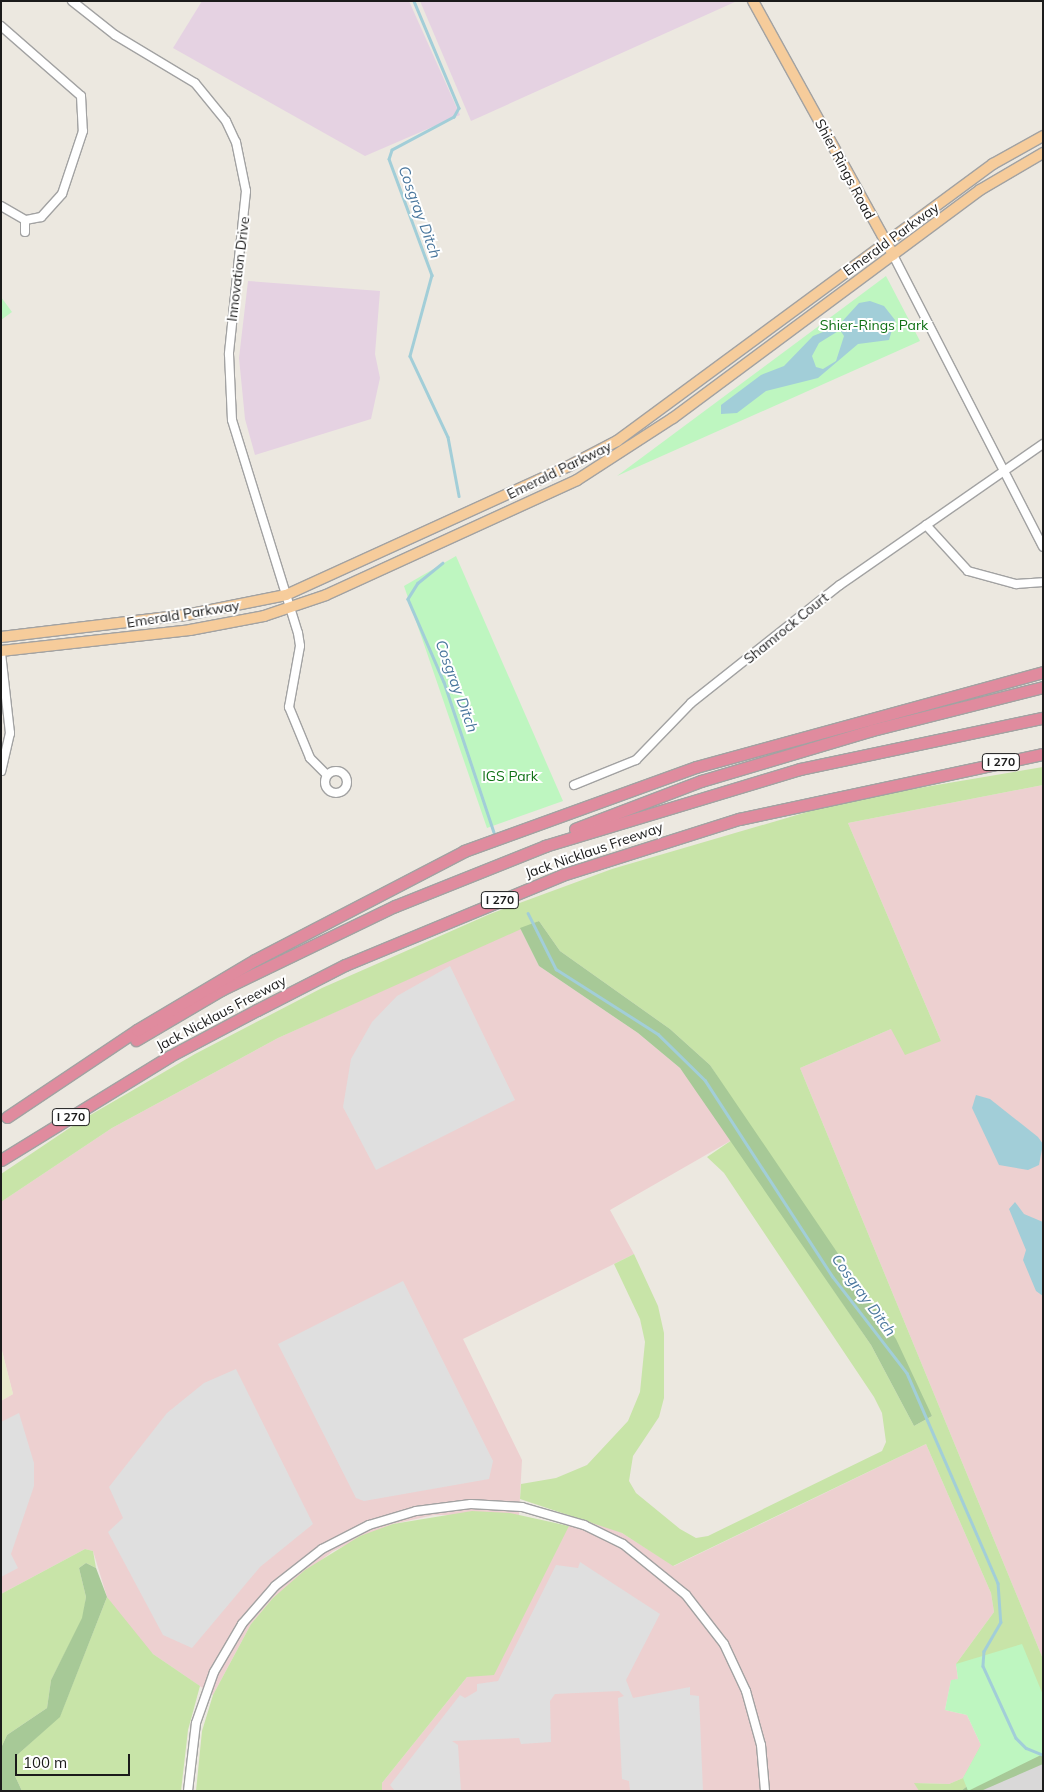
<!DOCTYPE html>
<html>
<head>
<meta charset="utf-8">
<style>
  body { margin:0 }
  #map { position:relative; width:1044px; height:1792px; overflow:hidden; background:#ece8e0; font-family:Mulish,sans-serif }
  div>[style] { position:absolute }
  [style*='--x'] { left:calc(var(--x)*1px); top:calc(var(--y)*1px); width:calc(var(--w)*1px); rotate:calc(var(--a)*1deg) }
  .residential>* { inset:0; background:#d9d8d8 }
  .commercial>* { inset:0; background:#edd0d0 }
  .industrial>* { inset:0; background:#e5d2e2 }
  .farmland>* { inset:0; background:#e9eacc }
  .grass>* { inset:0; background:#c8e4a8 }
  .forest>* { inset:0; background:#a7c997 }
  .park>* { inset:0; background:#bef6c0 }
  .parking>* { inset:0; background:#dfdfdf }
  .water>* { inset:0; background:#a2ced8 }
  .stream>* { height:2.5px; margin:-1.25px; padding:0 1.25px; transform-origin:1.25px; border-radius:1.25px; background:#a2ced8 }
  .roads { filter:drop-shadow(1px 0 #a2a2a2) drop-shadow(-1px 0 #a2a2a2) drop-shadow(0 1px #a2a2a2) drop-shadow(0 -1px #a2a2a2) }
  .minor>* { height:8px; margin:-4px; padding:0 4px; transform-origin:4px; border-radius:4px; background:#fff }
  .minor>.ring { margin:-4px; padding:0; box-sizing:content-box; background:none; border:8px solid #fff; border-radius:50% }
  .major>* { height:10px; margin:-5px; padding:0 5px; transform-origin:5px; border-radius:5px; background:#f6cc9b }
  .highway>* { height:11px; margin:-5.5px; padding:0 5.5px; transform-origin:5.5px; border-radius:5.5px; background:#e08b9e }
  span { translate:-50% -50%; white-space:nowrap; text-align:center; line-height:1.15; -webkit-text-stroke:4px #fff; paint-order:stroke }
  .shield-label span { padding:1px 4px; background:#fff; border:1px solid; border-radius:4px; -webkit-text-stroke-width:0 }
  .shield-label { font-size:12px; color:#1b1b1b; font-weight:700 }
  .street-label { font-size:14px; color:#1b1b1b }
  .park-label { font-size:14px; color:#107115 }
  .water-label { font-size:15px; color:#4a779d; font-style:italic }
  .frame { position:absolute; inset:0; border:2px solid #1b1b1b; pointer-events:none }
  .scale { position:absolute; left:15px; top:1754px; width:115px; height:22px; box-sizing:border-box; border:2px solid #1b1b1b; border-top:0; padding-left:6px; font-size:15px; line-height:18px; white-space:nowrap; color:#1b1b1b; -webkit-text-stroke:4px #fff; paint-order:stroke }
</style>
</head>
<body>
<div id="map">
  <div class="residential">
    <i style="clip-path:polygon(1037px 1763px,1043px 1764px,1043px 1791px,981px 1791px)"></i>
  </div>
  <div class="commercial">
    <i style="clip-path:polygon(1043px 785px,1043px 1659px,800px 1068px,891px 1029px,941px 1041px,848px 823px)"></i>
    <i style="clip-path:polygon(520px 928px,539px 966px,638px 1033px,680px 1068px,732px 1140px,610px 1210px,634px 1254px,463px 1339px,522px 1460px,519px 1515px,434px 1515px,393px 1524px,333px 1551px,273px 1598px,251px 1624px,213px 1695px,153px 1654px,128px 1628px,107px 1597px,93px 1551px,85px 1549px,1px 1594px,1px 1401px,13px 1394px,1px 1347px,1px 1202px,112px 1128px,278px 1038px)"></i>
    <i style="clip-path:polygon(926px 1444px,991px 1593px,994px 1612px,956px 1664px,958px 1679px,951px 1681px,945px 1710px,967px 1715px,981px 1745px,963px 1778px,949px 1784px,915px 1783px,919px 1791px,382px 1791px,382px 1783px,467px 1677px,569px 1526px,573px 1513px,622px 1533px,674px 1566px)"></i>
  </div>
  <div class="industrial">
    <i style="clip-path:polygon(202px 1px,409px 1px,460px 115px,365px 156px,173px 48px)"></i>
    <i style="clip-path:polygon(420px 1px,737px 1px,471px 121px)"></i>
    <i style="clip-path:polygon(248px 281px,380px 291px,375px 354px,380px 378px,371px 419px,255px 455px,245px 419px,239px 358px)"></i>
  </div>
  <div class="farmland">
    <i style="clip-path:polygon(1px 1347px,13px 1394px,1px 1401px)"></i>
  </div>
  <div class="grass">
    <i style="clip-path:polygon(1043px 767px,1043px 785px,848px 823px,941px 1041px,905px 1055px,891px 1029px,800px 1068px,1043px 1659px,1043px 1726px,961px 1791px,919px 1791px,914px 1783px,949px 1784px,963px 1778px,981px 1745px,956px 1664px,994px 1612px,991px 1593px,926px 1444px,673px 1566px,622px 1533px,520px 1499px,521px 1484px,556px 1478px,587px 1465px,628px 1421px,640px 1392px,645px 1342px,640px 1319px,614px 1264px,634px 1254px,658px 1306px,664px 1333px,664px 1398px,659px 1417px,633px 1456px,629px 1481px,636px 1493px,680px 1529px,696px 1538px,708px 1536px,882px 1451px,886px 1442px,882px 1413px,874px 1397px,724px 1173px,707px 1157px,732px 1140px,871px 1345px,914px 1426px,932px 1416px,710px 1065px,670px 1029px,560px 951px,539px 921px,278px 1038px,112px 1128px,1px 1202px,1px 1174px,80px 1121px,195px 1054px,322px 988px,490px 914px,612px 869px,848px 800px)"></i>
    <i style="clip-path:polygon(472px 1511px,510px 1513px,569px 1526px,494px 1675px,467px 1677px,382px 1783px,382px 1791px,196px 1791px,202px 1731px,213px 1695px,251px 1624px,273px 1598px,305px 1570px,360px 1536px,393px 1524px)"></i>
    <i style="clip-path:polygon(85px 1549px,93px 1551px,96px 1568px,86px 1563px,79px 1568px,86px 1597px,83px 1618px,51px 1680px,47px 1708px,7px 1735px,1px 1748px,1px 1594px)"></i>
    <i style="clip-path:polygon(107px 1597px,153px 1654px,200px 1686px,188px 1730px,181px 1791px,22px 1791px,15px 1776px,16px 1756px,60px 1716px)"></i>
  </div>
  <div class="forest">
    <i style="clip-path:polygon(539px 921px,560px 951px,670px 1029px,710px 1065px,896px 1339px,932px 1416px,914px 1426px,871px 1345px,680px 1068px,638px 1033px,539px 966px,520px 928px)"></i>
    <i style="clip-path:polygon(86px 1563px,96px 1568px,107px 1597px,60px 1717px,16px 1756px,15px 1776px,22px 1791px,1px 1791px,1px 1748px,7px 1735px,47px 1708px,51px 1680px,82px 1618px,86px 1597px,79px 1568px)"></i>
    <i style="clip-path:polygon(1043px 1726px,1043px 1764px,981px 1791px,961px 1791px)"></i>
  </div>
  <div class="park">
    <i style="clip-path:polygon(886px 276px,920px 341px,617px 476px)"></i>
    <i style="clip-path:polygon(1px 297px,12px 312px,1px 320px)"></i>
    <i style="clip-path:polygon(456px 556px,563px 801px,487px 828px,404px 586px)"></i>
    <i style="clip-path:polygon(1022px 1644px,1043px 1695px,1043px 1754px,968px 1791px,963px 1778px,981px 1745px,967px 1715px,945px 1710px,951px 1680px,958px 1679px,956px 1664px)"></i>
  </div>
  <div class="parking">
    <i style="clip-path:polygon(450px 966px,515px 1100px,376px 1170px,343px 1107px,351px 1059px,372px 1022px,397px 996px)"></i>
    <i style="clip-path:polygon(403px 1281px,493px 1461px,489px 1479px,364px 1501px,356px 1498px,278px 1344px)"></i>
    <i style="clip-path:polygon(236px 1369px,313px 1524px,260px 1567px,192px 1648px,163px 1635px,108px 1532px,123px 1518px,109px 1487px,167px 1413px,204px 1383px)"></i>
    <i style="clip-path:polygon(19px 1413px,34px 1463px,34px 1486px,11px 1554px,18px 1568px,1px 1577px,1px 1422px)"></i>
    <i style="clip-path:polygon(580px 1562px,660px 1614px,626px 1680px,633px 1698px,690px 1687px,690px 1695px,699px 1696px,703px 1791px,630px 1791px,629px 1781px,622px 1779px,618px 1698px,624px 1696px,619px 1691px,555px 1694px,550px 1701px,551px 1742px,521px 1744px,519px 1738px,452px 1741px,458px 1745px,461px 1791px,395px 1791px,390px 1785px,460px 1695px,465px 1698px,477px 1691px,477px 1684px,498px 1681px,556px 1565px,578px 1568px)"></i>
  </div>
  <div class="water">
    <i style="clip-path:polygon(evenodd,870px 301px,884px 306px,895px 320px,889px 340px,858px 344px,818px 378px,766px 391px,737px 413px,721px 414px,721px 405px,761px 375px,784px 366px,813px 336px,838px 326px,859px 303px,870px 301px,840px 330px,844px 336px,836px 361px,823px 369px,816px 367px,812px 356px,819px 343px,840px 330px)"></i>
    <i style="clip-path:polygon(976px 1095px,990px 1099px,1038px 1137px,1043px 1144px,1039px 1165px,1028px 1170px,999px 1165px,972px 1108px)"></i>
    <i style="clip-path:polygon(1015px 1202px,1024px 1214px,1043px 1222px,1043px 1296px,1036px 1291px,1023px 1260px,1026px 1250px,1009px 1209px)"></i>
  </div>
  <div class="stream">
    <i style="--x:414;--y:1;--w:116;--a:67.2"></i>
    <i style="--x:459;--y:108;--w:10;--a:119"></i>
    <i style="--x:454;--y:117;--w:70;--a:152"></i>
    <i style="--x:392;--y:150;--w:9;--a:108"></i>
    <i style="--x:389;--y:159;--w:124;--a:69.7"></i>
    <i style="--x:432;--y:275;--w:84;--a:105.2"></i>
    <i style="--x:410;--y:356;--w:89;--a:64.9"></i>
    <i style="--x:448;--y:437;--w:60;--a:79.4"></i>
    <i style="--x:443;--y:563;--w:32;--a:141"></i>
    <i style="--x:418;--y:583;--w:19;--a:122"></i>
    <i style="--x:408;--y:599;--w:90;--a:66.6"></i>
    <i style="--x:444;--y:682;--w:158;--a:71.6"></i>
    <i style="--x:528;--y:913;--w:63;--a:63.4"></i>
    <i style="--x:556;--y:969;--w:121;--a:32.5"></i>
    <i style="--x:658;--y:1034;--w:66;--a:44.4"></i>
    <i style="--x:705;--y:1080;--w:235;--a:57"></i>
    <i style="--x:833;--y:1277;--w:121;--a:52.4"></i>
    <i style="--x:907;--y:1373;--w:229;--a:66.6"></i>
    <i style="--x:998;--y:1583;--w:39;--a:86"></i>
    <i style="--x:1001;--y:1622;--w:34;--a:120"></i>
    <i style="--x:984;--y:1651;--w:15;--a:94"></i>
    <i style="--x:983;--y:1666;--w:79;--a:65.4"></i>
    <i style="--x:1016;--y:1738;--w:14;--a:45"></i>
    <i style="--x:1026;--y:1748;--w:18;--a:22"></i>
  </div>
  <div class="roads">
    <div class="minor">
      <i style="--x:72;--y:1;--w:55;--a:38.3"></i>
      <i style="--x:115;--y:35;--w:93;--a:31"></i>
      <i style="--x:195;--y:83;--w:49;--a:50.8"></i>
      <i style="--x:226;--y:121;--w:23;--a:65"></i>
      <i style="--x:236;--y:142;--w:50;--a:78.5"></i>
      <i style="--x:246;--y:191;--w:164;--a:96"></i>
      <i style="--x:229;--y:354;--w:66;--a:87.4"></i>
      <i style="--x:232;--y:420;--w:223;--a:72.8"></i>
      <i style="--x:298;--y:633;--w:13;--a:81"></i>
      <i style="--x:300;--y:646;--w:62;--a:100.2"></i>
      <i style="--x:289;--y:707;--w:55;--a:67.6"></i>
      <i style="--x:310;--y:758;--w:24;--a:45"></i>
      <i style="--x:1;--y:26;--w:106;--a:41.2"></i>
      <i style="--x:81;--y:96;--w:35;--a:87"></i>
      <i style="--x:83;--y:131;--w:66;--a:108.4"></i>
      <i style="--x:62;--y:194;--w:31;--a:132"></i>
      <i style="--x:41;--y:217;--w:16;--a:169"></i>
      <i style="--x:1;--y:206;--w:28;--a:30"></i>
      <i style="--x:25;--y:232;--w:12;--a:-90"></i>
      <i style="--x:893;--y:255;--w:328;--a:62.8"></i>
      <i style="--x:926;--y:525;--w:62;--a:47.6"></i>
      <i style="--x:968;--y:571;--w:50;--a:15.2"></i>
      <i style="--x:1016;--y:584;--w:27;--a:-4"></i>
      <i style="--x:1;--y:653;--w:81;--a:83.6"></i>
      <i style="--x:10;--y:733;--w:39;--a:103"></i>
      <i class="ring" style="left:325px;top:771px;width:14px;height:14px"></i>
      <i style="--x:574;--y:785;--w:67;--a:-22"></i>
      <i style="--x:636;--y:760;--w:79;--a:-46"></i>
      <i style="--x:691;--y:703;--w:190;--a:-38.4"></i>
      <i style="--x:840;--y:585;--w:247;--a:-34.8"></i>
      <i style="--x:188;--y:1791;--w:68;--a:-83.3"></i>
      <i style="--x:196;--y:1723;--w:54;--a:-70.6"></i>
      <i style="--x:214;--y:1672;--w:56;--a:-59.7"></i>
      <i style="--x:242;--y:1624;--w:50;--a:-49"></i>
      <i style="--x:275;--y:1586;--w:60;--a:-38.2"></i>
      <i style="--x:322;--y:1549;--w:53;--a:-27.1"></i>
      <i style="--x:369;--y:1525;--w:49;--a:-16.6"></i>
      <i style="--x:416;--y:1511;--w:55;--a:-7.3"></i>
      <i style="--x:471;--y:1504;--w:51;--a:3.4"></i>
      <i style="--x:522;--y:1507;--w:65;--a:16.2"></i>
      <i style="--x:584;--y:1525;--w:43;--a:26"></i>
      <i style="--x:623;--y:1544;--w:81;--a:39"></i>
      <i style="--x:686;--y:1595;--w:62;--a:52.2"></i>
      <i style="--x:724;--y:1644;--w:52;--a:64.9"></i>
      <i style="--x:746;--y:1691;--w:56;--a:74.5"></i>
      <i style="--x:761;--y:1745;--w:46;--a:85"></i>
    </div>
    <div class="major">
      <i style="--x:753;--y:1;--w:290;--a:61.1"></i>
      <i style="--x:1;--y:637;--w:186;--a:-6.8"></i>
      <i style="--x:186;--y:615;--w:102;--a:-11.3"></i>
      <i style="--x:286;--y:595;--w:311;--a:-24.5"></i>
      <i style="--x:569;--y:466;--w:54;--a:-27.5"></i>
      <i style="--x:617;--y:441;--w:467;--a:-36.4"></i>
      <i style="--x:993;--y:164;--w:57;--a:-29.2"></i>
      <i style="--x:1;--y:651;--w:190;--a:-6.3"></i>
      <i style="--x:190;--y:630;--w:75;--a:-10.7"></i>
      <i style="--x:264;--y:616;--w:65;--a:-18.7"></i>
      <i style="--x:326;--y:595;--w:276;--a:-24.6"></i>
      <i style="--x:577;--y:480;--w:114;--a:-32.9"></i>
      <i style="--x:673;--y:418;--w:382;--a:-36.6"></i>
      <i style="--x:980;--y:190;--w:73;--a:-30.4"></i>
    </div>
    <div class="highway">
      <i style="--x:575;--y:829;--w:135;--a:-20.9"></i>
      <i style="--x:701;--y:781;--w:178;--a:-16.6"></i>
      <i style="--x:872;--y:730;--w:176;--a:-14.1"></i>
      <i style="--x:136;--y:1040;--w:99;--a:-30.5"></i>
      <i style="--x:221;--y:990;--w:193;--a:-25.8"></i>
      <i style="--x:395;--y:906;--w:162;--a:-21.8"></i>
      <i style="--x:545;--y:846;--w:266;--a:-16.8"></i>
      <i style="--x:800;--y:769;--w:248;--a:-11.9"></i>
      <i style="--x:7;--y:1117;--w:156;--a:-33.8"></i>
      <i style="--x:137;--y:1030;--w:137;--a:-30.7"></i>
      <i style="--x:255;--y:960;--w:236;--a:-27.5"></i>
      <i style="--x:464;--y:851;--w:247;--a:-19.9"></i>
      <i style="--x:696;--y:767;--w:360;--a:-15.3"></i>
      <i style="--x:1;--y:1160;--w:198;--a:-31.6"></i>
      <i style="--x:170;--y:1056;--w:98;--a:-27.9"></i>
      <i style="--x:257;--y:1010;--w:99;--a:-27.1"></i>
      <i style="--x:345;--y:965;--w:235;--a:-22.5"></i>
      <i style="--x:562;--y:875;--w:186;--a:-17.6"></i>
      <i style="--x:739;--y:819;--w:311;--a:-12.1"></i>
    </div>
  </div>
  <div class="shield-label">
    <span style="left:1001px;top:762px">I 270</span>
    <span style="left:500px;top:900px">I 270</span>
    <span style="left:71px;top:1117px">I 270</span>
  </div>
  <div class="street-label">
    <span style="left:845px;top:169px;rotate:62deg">Shier Rings Road</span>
    <span style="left:891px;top:239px;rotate:-36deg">Emerald Parkway</span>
    <span style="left:238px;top:269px;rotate:-83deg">Innovation Drive</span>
    <span style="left:559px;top:470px;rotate:-26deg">Emerald Parkway</span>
    <span style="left:183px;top:614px;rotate:-9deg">Emerald Parkway</span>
    <span style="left:786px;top:628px;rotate:-39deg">Shamrock Court</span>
    <span style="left:594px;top:850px;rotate:-19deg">Jack Nicklaus Freeway</span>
    <span style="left:221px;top:1013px;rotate:-28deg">Jack Nicklaus Freeway</span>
  </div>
  <div class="park-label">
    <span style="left:874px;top:325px">Shier-Rings Park</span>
    <span style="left:510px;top:776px">IGS Park</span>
  </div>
  <div class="water-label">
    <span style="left:420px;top:212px;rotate:70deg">Cosgray Ditch</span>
    <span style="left:457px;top:686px;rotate:70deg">Cosgray Ditch</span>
    <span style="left:864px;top:1295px;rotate:54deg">Cosgray Ditch</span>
  </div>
  <div class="frame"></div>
  <div class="scale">100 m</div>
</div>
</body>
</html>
